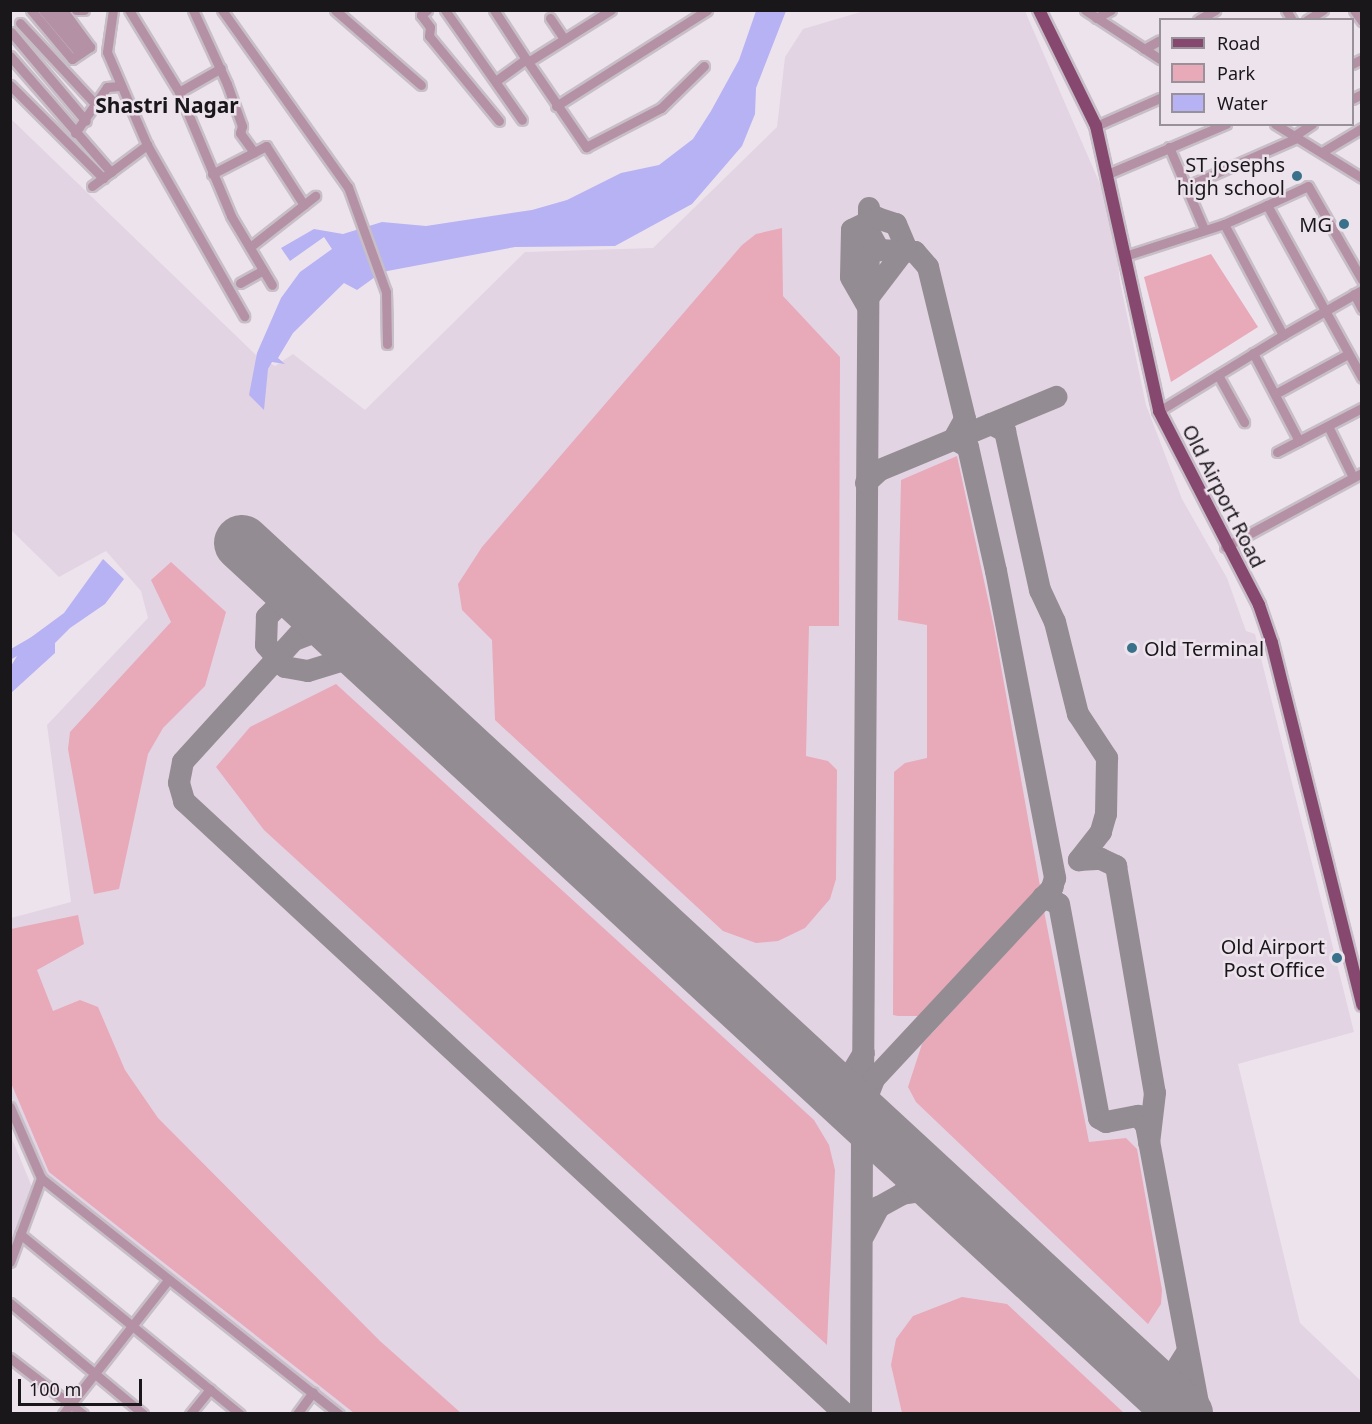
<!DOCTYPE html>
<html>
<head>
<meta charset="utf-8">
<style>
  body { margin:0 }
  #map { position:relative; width:1372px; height:1424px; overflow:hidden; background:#ede3ed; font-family:"Noto Sans",sans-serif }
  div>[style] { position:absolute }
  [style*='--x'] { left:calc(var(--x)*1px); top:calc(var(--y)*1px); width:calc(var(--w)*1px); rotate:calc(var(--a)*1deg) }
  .built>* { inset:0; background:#e3d4e4 }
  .green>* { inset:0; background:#e8a9b9 }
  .water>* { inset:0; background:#b6b2f3 }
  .canal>* { height:9px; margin:-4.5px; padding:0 4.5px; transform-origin:4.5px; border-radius:4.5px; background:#b6b2f3 }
  .taxiway>* { height:22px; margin:-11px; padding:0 11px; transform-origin:11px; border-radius:11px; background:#938c93 }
  .runway>* { height:56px; margin:-28px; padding:0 28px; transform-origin:28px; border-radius:28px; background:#938c93 }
  .roads { filter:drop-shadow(2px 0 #c7bec7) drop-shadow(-2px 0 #c7bec7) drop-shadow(0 2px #c7bec7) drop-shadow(0 -2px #c7bec7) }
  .minor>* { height:9px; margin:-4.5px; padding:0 4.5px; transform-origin:4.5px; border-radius:4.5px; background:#b591a5 }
  .major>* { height:12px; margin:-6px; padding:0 6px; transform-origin:6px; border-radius:6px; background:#86486f }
  .dots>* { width:16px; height:16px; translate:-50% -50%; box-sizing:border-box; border:3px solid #ede3ed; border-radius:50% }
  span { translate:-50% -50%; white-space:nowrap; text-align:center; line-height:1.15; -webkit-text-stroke:5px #ede3ed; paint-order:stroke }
  .poi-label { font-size:20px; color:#1a171a }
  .right { translate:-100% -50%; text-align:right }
  .left { translate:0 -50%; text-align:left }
  .street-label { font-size:20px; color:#1a171a }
  .neighbourhood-label { font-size:21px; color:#1a171a; font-weight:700 }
  .frame { position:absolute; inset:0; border:12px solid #1a171a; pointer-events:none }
  .legend { position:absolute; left:1159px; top:18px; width:195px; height:108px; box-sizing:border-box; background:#ede3ed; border:2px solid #999199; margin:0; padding:8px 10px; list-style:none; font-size:18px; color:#1a171a }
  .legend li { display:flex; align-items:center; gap:12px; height:30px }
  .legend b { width:30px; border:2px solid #999199 }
  .scale { position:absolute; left:18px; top:1379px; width:124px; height:27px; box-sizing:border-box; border:3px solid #1a171a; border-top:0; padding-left:8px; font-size:18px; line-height:21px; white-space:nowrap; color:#1a171a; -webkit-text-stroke:4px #ede3ed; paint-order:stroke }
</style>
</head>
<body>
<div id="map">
  <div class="built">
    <i style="clip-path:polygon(864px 11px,1025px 11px,1107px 200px,1120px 241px,1116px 244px,1120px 282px,1146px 405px,1182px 499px,1227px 578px,1246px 631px,1255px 634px,1354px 1032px,1238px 1064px,1300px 1323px,1361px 1381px,1361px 1413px,346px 1413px,44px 1174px,11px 1096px,11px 918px,71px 902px,47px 725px,148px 618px,141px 591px,106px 551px,59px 577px,11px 530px,10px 118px,256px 355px,275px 366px,293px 354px,365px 410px,525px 252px,653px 248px,777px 127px,785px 57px,803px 29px)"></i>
    <i style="clip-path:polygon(10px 1134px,32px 1187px,11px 1247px,10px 1247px)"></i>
  </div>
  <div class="green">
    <i style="clip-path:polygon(782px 228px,783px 296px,840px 357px,839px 626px,809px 626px,806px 756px,828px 761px,837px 770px,836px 879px,830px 899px,805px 928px,778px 941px,756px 943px,723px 931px,495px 720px,492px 640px,462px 610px,458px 584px,482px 547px,742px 245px,756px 234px)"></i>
    <i style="clip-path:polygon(1211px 254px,1258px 327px,1171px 382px,1144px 277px)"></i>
    <i style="clip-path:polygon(957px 456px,994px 627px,1040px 886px,918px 1016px,898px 1016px,893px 1015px,894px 772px,905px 763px,927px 758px,927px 625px,898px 620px,901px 480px)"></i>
    <i style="clip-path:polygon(171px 562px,226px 612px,205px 686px,163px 728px,148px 754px,119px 889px,94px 894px,68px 749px,70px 732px,171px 622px,151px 580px)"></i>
    <i style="clip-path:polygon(336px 684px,814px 1120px,829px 1145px,835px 1170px,827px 1345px,264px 830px,216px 767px,250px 727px)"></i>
    <i style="clip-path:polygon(1044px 911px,1089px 1142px,1126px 1138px,1137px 1149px,1162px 1290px,1161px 1304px,1148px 1324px,916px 1102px,908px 1087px,922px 1044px)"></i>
    <i style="clip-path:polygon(78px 915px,84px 944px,37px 970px,53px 1011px,80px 1000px,98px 1007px,125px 1070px,158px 1118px,380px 1341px,461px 1413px,354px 1413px,49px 1172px,11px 1083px,11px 929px)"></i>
    <i style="clip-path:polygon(962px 1297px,1007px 1304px,1124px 1413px,902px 1413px,891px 1365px,896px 1339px,913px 1316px)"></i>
  </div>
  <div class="water">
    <i style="clip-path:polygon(756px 11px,786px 11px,756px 88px,755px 114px,742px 146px,692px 204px,615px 246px,515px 247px,382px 272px,357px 290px,344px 283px,293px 333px,278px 358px,285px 364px,272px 362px,268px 369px,264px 410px,249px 395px,257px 353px,281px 298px,300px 272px,332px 249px,324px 237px,290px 261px,281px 248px,314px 229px,343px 234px,382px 222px,426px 226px,532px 210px,567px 200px,621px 173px,659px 165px,693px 139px,711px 111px,739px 60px)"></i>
    <i style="clip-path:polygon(103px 559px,124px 579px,105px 604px,70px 628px,55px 643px,55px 653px,11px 693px,11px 666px,26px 641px,64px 613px)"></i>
  </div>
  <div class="canal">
    <i style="--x:10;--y:654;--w:28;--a:-30"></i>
  </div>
  <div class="taxiway">
    <i style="--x:869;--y:208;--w:878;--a:90.39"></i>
    <i style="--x:863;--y:1086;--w:44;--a:76.9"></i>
    <i style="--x:869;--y:232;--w:21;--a:61"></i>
    <i style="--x:879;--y:250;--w:36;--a:3"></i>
    <i style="--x:915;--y:252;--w:20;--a:49"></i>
    <i style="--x:928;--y:267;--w:156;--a:76.3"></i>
    <i style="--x:965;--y:419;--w:23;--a:119"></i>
    <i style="--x:868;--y:307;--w:34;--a:-120"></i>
    <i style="--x:851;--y:277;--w:47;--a:-88.8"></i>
    <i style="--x:852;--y:230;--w:28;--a:-26"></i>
    <i style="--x:877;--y:218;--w:20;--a:18"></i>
    <i style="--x:896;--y:224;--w:26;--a:67"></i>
    <i style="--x:906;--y:248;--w:63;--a:127.2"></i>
    <i style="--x:991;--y:424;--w:16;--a:27"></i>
    <i style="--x:1005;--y:431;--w:163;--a:77.6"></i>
    <i style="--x:1040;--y:590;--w:35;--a:65"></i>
    <i style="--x:1055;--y:622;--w:95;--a:76"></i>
    <i style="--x:1078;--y:714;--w:53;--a:56.6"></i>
    <i style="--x:1107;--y:758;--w:56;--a:91"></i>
    <i style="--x:1106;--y:814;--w:19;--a:106"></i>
    <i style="--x:1101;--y:832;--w:36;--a:128"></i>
    <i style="--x:1079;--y:860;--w:22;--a:-3"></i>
    <i style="--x:1101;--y:859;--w:17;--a:25"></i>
    <i style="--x:1116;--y:866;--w:230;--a:80.3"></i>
    <i style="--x:1155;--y:1093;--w:50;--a:96.8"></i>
    <i style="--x:954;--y:439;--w:16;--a:30"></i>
    <i style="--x:968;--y:447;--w:127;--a:77.3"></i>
    <i style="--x:996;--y:571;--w:313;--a:79.1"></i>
    <i style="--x:1055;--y:878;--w:10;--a:107"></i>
    <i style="--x:866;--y:483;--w:19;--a:-43"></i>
    <i style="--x:880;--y:470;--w:191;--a:-22.5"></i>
    <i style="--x:298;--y:593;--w:20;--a:70"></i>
    <i style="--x:305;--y:612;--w:19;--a:99"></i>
    <i style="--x:302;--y:631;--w:177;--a:132.3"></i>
    <i style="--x:183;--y:762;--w:21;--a:101"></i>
    <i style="--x:179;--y:783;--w:19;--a:74"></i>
    <i style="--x:184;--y:801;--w:901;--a:42.84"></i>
    <i style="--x:297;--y:639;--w:25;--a:-21"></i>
    <i style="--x:320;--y:630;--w:24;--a:12"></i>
    <i style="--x:377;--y:667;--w:91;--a:-129.6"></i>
    <i style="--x:319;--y:597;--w:31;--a:-178"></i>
    <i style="--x:288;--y:596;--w:30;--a:135"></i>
    <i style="--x:267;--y:617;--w:28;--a:92"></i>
    <i style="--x:266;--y:645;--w:29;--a:49"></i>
    <i style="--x:285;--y:667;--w:23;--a:10"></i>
    <i style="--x:308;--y:671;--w:41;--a:-17.1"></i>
    <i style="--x:347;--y:659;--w:35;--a:20"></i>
    <i style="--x:1043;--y:897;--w:17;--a:24"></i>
    <i style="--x:1059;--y:904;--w:218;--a:79.4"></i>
    <i style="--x:1099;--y:1118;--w:8;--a:30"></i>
    <i style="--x:1106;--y:1122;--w:33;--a:-11"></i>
    <i style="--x:1138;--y:1116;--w:12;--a:48"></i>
    <i style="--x:1146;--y:1125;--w:294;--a:79.4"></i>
    <i style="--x:814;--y:1074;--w:36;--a:3"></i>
    <i style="--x:850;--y:1076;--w:27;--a:-59"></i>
    <i style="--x:866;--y:1100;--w:22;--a:-69"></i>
    <i style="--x:874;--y:1079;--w:262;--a:-47"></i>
    <i style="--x:855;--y:1112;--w:21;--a:71"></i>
    <i style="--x:862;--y:1132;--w:282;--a:90.2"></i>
    <i style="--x:864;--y:1235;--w:32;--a:-62"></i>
    <i style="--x:879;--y:1207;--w:26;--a:-29"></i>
    <i style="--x:902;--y:1194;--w:30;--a:-9"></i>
    <i style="--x:932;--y:1189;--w:17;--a:28"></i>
    <i style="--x:1149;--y:1380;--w:20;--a:3"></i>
    <i style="--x:1169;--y:1381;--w:31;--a:-58"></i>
  </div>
  <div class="runway">
    <i style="--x:242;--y:543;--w:1284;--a:42.73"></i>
  </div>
  <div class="roads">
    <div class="minor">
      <i style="--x:31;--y:10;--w:64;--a:50.1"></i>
      <i style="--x:72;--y:59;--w:22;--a:-34"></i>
      <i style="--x:90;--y:47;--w:46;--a:-126.1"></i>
      <i style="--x:43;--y:10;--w:57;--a:49.9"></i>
      <i style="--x:54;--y:10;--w:46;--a:51.1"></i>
      <i style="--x:76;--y:10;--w:8;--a:0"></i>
      <i style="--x:129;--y:10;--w:96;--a:58.6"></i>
      <i style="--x:179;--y:92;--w:134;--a:67.2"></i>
      <i style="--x:231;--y:216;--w:80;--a:59.3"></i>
      <i style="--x:193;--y:10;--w:81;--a:65.3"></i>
      <i style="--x:227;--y:84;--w:45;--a:70.3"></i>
      <i style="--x:242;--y:126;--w:7;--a:106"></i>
      <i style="--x:240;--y:133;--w:24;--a:54"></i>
      <i style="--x:222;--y:10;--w:217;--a:54.6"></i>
      <i style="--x:348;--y:187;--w:112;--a:70.1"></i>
      <i style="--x:386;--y:292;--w:52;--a:88.9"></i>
      <i style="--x:335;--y:10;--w:114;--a:41.1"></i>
      <i style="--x:427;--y:10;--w:8;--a:140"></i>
      <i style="--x:421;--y:15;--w:15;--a:53"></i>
      <i style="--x:430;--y:27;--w:9;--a:96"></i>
      <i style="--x:429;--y:36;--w:110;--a:50.5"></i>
      <i style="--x:445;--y:10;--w:134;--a:55"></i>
      <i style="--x:494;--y:10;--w:59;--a:56.9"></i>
      <i style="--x:526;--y:59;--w:37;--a:144"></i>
      <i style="--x:1085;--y:10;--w:90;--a:33.2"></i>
      <i style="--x:1286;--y:10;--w:12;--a:59"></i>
      <i style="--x:1354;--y:10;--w:14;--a:54"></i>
      <i style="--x:550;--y:18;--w:25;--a:56"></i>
      <i style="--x:1096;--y:18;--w:17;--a:-28"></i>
      <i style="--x:1198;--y:20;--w:20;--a:-30"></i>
      <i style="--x:1307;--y:20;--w:19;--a:-32"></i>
      <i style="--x:20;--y:23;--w:113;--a:47.1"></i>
      <i style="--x:11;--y:32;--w:116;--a:49.9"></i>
      <i style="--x:1144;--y:49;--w:18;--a:-29"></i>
      <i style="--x:10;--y:56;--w:154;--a:49"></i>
      <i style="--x:526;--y:59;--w:107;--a:55.7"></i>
      <i style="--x:586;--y:147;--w:85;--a:-27.5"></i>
      <i style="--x:661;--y:108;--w:60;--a:-44.3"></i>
      <i style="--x:528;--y:62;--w:98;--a:-32.1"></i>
      <i style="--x:1352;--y:64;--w:11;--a:-27"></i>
      <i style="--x:10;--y:85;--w:132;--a:45"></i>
      <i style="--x:179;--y:92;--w:48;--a:-29.7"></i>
      <i style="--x:1352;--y:99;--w:11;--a:-27"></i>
      <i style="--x:556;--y:106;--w:179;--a:-32.4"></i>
      <i style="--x:1275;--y:124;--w:102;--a:31.8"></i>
      <i style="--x:1096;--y:126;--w:70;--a:-23.6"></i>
      <i style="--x:75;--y:133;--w:56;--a:-55.2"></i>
      <i style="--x:107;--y:87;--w:12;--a:-5"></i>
      <i style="--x:1294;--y:136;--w:22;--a:-34"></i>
      <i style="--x:147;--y:145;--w:197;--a:60.4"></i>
      <i style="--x:1169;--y:147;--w:89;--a:66.9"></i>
      <i style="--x:1322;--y:152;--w:47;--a:-31"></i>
      <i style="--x:1110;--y:173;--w:126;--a:-22.9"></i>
      <i style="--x:212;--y:174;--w:61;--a:-27.4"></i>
      <i style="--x:266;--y:146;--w:70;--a:57.2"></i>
      <i style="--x:92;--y:186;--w:69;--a:-36.7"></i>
      <i style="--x:147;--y:145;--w:101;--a:-113.3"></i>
      <i style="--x:107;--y:52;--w:42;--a:-81.9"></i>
      <i style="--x:1187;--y:186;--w:120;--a:-23.6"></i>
      <i style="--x:1267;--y:205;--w:45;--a:-24.9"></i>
      <i style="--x:1308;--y:186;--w:108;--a:60.1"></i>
      <i style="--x:1224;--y:224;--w:47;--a:-23.8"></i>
      <i style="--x:1267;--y:205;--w:197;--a:61.2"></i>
      <i style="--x:250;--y:247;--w:83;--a:-38.1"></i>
      <i style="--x:1128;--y:255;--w:101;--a:-17.9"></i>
      <i style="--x:1224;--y:224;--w:126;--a:62"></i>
      <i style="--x:1283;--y:335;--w:91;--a:-29.7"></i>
      <i style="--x:240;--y:283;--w:26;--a:-29"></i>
      <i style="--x:1354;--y:294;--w:17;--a:62"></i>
      <i style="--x:1253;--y:353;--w:99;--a:62.4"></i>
      <i style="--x:1218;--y:375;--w:54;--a:61"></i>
      <i style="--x:1275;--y:394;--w:83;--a:-28.7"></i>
      <i style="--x:1159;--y:411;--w:145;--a:-31.5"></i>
      <i style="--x:1328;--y:426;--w:57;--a:63.9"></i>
      <i style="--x:1277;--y:452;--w:96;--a:-27.4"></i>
      <i style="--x:1225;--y:547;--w:156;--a:-28.4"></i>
      <i style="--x:10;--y:1107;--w:77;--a:66.4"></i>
      <i style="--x:41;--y:1178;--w:380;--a:38.4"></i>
      <i style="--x:20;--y:1234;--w:284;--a:39.3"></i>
      <i style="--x:10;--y:1262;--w:90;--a:-69.7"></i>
      <i style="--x:10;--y:1303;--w:173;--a:39.8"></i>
      <i style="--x:10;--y:1358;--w:92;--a:37.5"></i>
      <i style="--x:63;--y:1414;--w:170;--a:-51.9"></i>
      <i style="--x:190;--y:1414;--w:32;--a:-51"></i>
      <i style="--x:297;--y:1414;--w:27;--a:-54"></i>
    </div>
    <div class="major">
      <i style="--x:1039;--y:10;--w:129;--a:63.8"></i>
      <i style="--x:1096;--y:126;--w:292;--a:77.5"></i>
      <i style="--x:1159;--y:411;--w:218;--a:62.7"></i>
      <i style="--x:1259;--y:605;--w:40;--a:71.1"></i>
      <i style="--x:1272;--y:643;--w:373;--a:76"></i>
    </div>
  </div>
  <div class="dots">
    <i style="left:1297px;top:176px;background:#39718b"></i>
    <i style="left:1344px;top:224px;background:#39718b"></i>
    <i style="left:1132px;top:648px;background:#39718b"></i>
    <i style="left:1337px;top:958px;background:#39718b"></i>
  </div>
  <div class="poi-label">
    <span class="right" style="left:1285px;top:176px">ST josephs<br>high school</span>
    <span class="right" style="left:1332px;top:224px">MG</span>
    <span class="left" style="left:1144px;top:648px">Old Terminal</span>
    <span class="right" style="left:1325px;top:958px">Old Airport<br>Post Office</span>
  </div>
  <div class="street-label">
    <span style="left:1224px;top:496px;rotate:63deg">Old Airport Road</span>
  </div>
  <div class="neighbourhood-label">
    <span style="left:167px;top:105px">Shastri Nagar</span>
  </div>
  <div class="frame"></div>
  <ul class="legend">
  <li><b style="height:8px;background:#86486f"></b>Road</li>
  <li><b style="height:16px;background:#e8a9b9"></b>Park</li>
  <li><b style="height:16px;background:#b6b2f3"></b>Water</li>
  </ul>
  <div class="scale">100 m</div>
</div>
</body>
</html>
